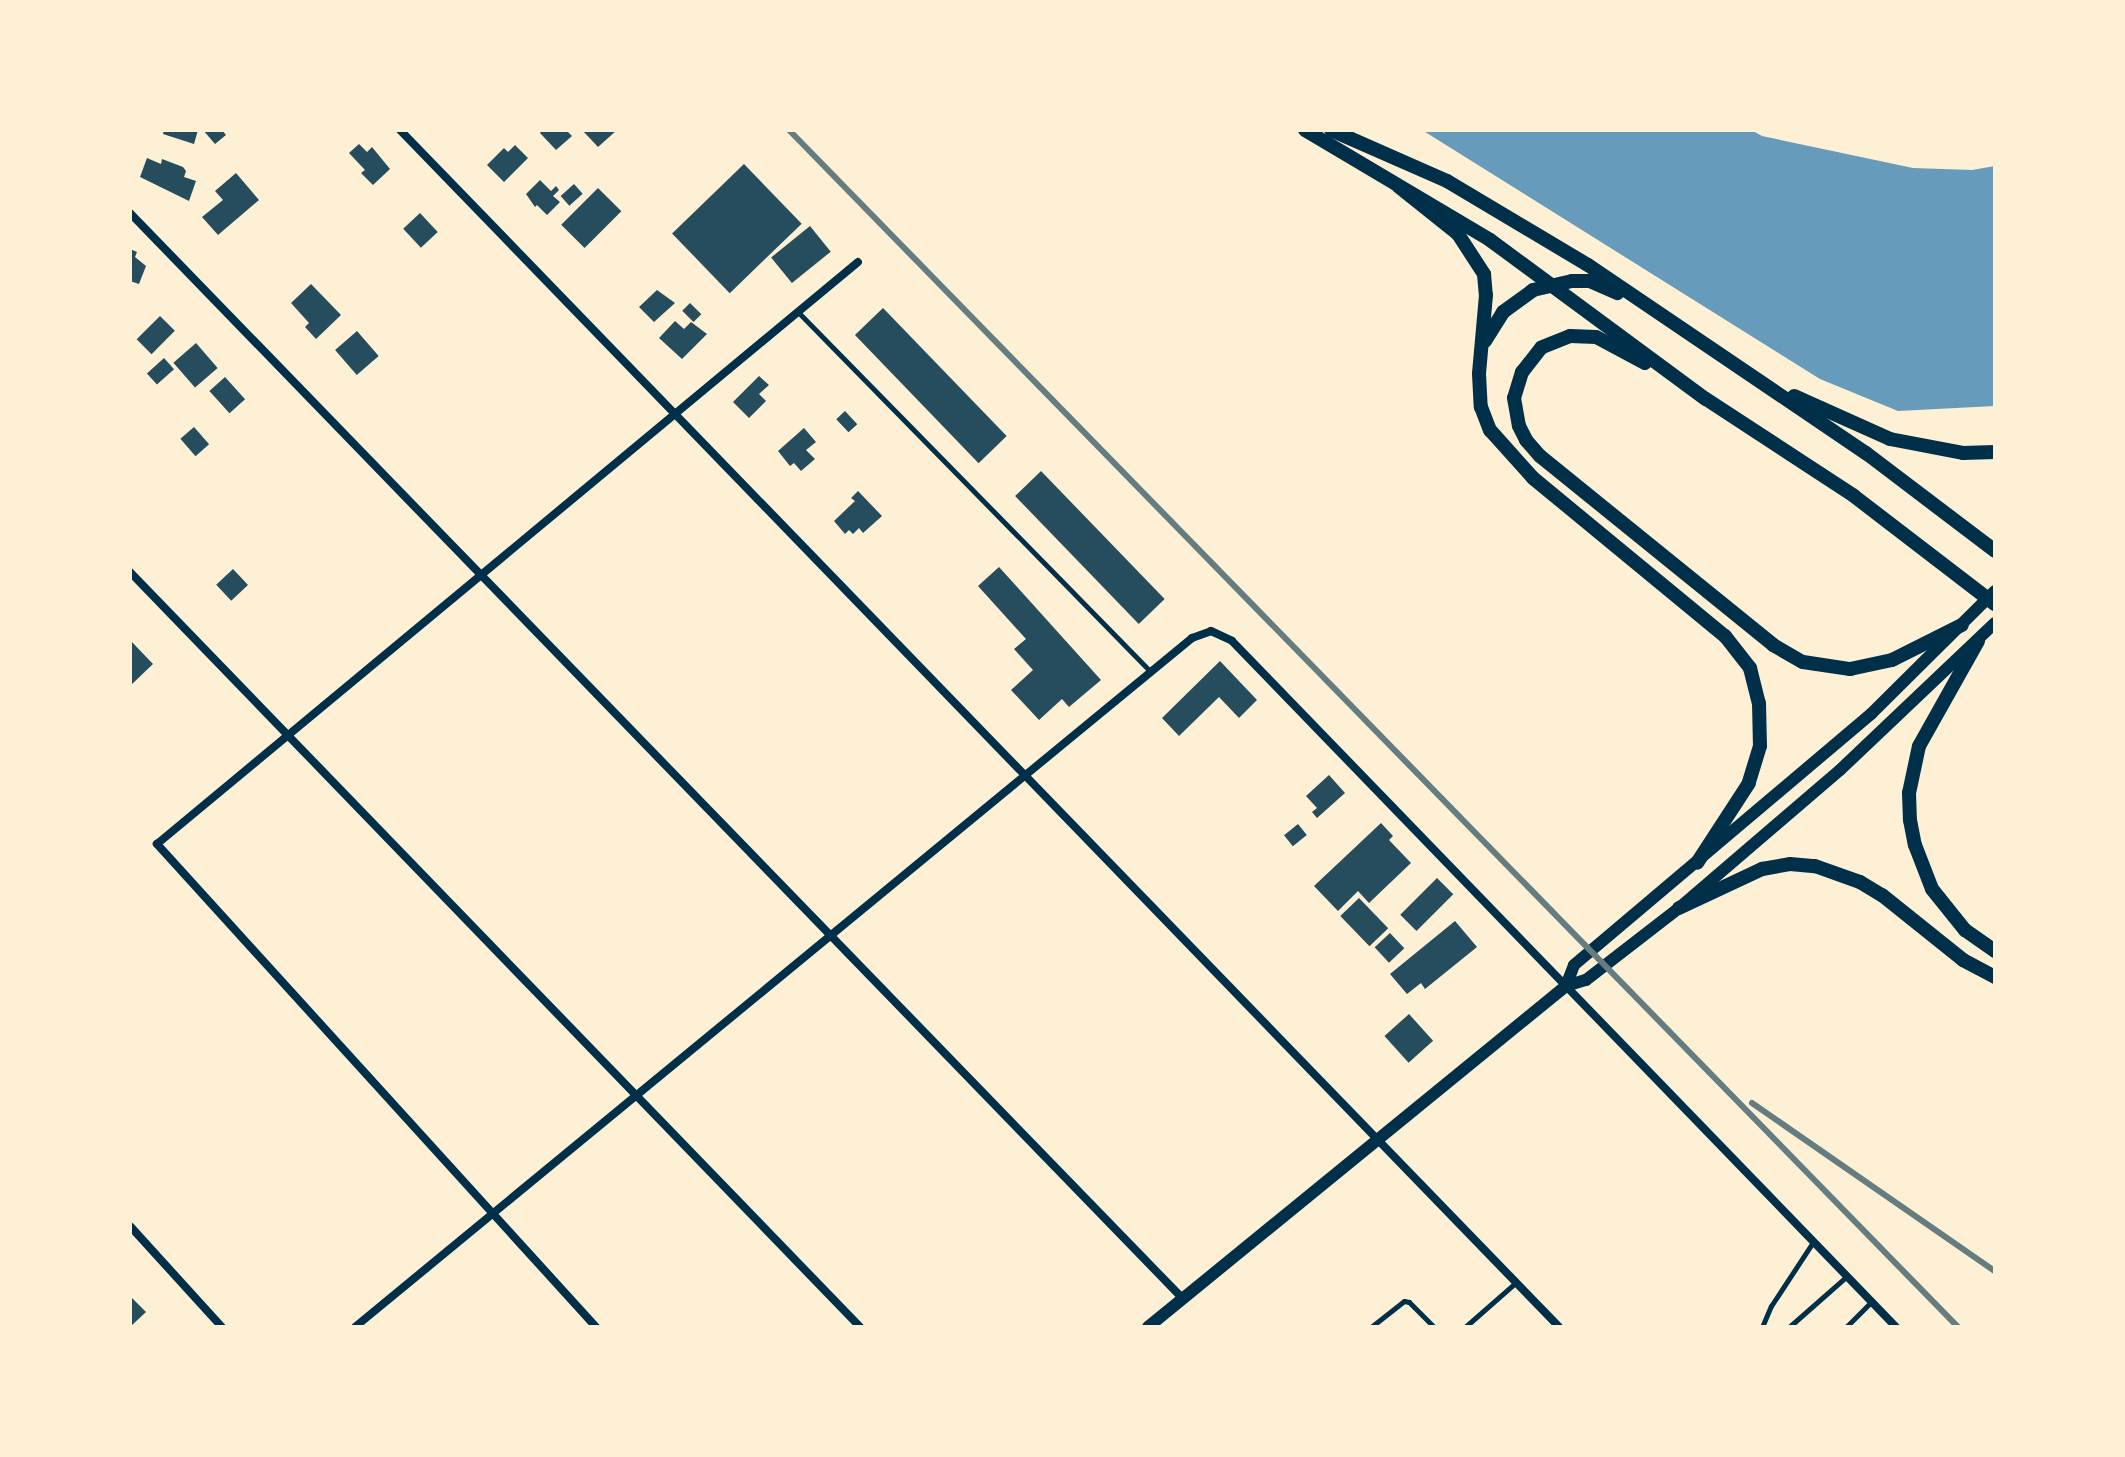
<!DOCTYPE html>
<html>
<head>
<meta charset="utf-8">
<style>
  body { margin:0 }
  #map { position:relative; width:2125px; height:1457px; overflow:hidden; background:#fdf0d5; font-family:Rubik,sans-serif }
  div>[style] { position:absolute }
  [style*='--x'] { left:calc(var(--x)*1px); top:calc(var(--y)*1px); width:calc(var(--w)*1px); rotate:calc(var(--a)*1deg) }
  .water>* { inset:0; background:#669bbc }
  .building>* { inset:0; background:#264d5e; transform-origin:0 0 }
  .service>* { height:5px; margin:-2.5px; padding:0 2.5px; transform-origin:2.5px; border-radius:2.5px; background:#003049 }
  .minor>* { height:8px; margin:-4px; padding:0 4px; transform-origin:4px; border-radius:4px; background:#003049 }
  .secondary>* { height:12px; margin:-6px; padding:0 6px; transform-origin:6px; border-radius:6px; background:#003049 }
  .primary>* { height:14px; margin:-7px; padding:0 7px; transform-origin:7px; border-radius:7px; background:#003049 }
  .rail>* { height:6px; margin:-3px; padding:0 3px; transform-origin:3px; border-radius:3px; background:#657d81 }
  span { translate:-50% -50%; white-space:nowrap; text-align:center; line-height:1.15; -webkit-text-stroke:7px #fdf0d5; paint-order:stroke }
  .frame { position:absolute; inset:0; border:132px solid #fdf0d5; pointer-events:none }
</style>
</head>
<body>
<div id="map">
  <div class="water">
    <i style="clip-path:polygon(1422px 130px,1751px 130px,1762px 136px,1913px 168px,1972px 170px,1995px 166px,1995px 406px,1898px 411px,1820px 379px)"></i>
  </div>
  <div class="building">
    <i style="clip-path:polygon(164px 130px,198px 130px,194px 144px,163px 134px)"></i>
    <i style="clip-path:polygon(203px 130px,222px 130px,226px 135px,215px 144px)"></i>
    <i style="clip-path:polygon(542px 130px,566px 130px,572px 136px,556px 150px,540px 133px)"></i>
    <i style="clip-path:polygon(582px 130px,617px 130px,598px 147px)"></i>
    <i style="clip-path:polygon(359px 144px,367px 152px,372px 147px,390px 169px,373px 185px,361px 173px,365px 170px,349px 153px)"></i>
    <i style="clip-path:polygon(515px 145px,528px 158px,504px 182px,487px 165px,504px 148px,508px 152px)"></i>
    <i style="clip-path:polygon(147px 158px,161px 164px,162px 159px,183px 167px,186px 171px,184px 177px,196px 181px,189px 201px,140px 177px)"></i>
    <i style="left:744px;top:164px;width:83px;height:100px;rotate:46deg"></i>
    <i style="clip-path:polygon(236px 173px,259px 200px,218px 235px,202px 217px,223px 200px,215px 191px)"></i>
    <i style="clip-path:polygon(540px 180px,551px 191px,556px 186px,559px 190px,553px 196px,560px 202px,547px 215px,537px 205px,535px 207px,526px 194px)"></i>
    <i style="left:574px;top:184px;width:13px;height:18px;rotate:48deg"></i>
    <i style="left:598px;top:188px;width:33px;height:52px;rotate:45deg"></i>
    <i style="left:420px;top:213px;width:26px;height:23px;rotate:47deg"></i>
    <i style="left:810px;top:226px;width:33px;height:50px;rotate:51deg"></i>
    <i style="clip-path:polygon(130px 249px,137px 252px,135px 257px,146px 266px,139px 284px,130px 281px)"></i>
    <i style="clip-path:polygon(311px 284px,341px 315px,316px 339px,305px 327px,309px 323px,291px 303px)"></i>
    <i style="clip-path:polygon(657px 290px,675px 303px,654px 322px,639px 307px)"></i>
    <i style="left:690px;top:303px;width:16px;height:11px;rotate:45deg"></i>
    <i style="left:883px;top:308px;width:178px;height:39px;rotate:46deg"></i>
    <i style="left:160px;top:316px;width:21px;height:33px;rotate:45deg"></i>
    <i style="clip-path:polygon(675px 321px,684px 329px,691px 322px,707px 334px,682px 359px,659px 338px)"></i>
    <i style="left:357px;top:331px;width:33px;height:29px;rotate:49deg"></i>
    <i style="left:196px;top:343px;width:33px;height:30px;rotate:49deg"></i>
    <i style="left:164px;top:358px;width:15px;height:23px;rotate:48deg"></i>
    <i style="clip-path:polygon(759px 376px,769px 385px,759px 394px,766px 401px,749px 418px,733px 402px)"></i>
    <i style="left:225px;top:377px;width:30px;height:21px;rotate:48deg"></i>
    <i style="left:845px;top:411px;width:18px;height:12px;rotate:47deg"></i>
    <i style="left:194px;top:427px;width:23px;height:18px;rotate:49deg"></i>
    <i style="clip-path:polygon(804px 428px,816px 442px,806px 450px,815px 459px,801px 471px,794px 463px,790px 466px,778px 451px)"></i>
    <i style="left:1041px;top:471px;width:178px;height:36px;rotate:46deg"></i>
    <i style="clip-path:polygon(858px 491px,882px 516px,863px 533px,859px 528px,853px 534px,849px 530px,845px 534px,834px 521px,855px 501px,851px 498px)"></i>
    <i style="clip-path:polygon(999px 567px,1101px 680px,1069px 707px,1062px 699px,1039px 720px,1011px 690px,1033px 670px,1014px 649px,1026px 639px,978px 586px)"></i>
    <i style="left:233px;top:569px;width:22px;height:23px;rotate:47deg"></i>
    <i style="clip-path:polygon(130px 640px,153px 664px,130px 686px)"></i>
    <i style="clip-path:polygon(1220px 661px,1257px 700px,1239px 718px,1219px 697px,1179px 736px,1162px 718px)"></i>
    <i style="clip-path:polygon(1329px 775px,1345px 793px,1317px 818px,1312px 812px,1317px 808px,1306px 796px)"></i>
    <i style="clip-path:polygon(1381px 823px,1393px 836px,1389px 840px,1411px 863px,1369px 903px,1358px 891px,1338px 911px,1314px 886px)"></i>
    <i style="left:1298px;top:824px;width:14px;height:18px;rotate:51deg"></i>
    <i style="left:1437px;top:878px;width:23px;height:52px;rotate:45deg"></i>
    <i style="left:1359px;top:898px;width:42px;height:26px;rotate:46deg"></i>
    <i style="clip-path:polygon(1455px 921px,1477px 947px,1425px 989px,1421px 983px,1407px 994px,1390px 974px)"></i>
    <i style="left:1390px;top:933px;width:21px;height:21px;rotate:47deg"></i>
    <i style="left:1409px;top:1014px;width:36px;height:33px;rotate:48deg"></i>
    <i style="clip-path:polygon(130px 1296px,146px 1312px,130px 1327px)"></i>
  </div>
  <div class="service">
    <i style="--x:798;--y:312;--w:503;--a:45.56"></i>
    <i style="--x:1371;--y:1327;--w:42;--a:-38.2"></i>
    <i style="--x:1404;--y:1301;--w:5;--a:11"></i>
    <i style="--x:1409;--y:1302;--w:35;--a:45"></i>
    <i style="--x:1465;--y:1327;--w:67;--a:-41.3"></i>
    <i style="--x:1762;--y:1327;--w:23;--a:-67"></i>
    <i style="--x:1771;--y:1306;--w:77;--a:-56.7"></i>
    <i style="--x:1789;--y:1327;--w:77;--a:-41.3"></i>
    <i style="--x:1846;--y:1327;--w:35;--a:-45"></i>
  </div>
  <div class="minor">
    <i style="--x:400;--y:130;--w:1666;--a:45.92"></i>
    <i style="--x:130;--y:213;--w:1513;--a:45.88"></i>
    <i style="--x:130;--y:572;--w:1050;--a:45.96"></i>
    <i style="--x:130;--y:1226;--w:137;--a:47.7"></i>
    <i style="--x:355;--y:1327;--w:1084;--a:-39.46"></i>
    <i style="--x:1192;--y:638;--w:20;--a:-20"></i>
    <i style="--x:1211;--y:631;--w:23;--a:25"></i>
    <i style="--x:1232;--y:641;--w:955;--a:45.93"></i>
    <i style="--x:596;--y:1327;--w:653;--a:-132.27"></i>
    <i style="--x:157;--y:844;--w:911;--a:-39.7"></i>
  </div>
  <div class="secondary">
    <i style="--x:1566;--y:986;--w:22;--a:-69"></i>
    <i style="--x:1574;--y:965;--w:389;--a:-40.2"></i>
    <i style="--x:1871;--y:714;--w:175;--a:-44.8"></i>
    <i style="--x:1148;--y:1327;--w:539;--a:-39.21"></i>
    <i style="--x:1566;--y:986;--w:21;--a:-17"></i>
    <i style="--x:1586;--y:980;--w:118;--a:-37.7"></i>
    <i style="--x:1679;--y:908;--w:212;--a:-40.6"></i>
    <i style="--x:1840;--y:770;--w:214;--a:-43.5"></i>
  </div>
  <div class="primary">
    <i style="--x:1305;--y:130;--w:215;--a:30.7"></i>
    <i style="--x:1490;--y:240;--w:268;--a:36.4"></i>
    <i style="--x:1706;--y:399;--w:177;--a:33.2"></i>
    <i style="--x:1854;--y:496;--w:178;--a:37.5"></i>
    <i style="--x:1331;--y:130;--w:127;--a:23.7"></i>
    <i style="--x:1447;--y:181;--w:164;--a:30.8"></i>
    <i style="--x:1588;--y:265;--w:336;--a:34.1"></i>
    <i style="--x:1866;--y:453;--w:162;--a:37.2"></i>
    <i style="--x:1398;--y:186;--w:77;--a:38.7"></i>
    <i style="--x:1458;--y:234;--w:48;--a:57"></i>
    <i style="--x:1484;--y:274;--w:21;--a:85"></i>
    <i style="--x:1486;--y:295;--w:79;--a:95.1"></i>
    <i style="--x:1479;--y:374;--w:33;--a:87"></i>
    <i style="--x:1481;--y:407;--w:25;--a:69"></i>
    <i style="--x:1490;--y:430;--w:64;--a:48.1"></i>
    <i style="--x:1533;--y:478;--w:249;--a:39.5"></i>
    <i style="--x:1725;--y:636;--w:41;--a:52"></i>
    <i style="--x:1750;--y:668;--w:36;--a:76"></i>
    <i style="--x:1759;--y:703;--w:43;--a:88.7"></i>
    <i style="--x:1760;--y:746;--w:39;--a:107"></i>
    <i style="--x:1749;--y:783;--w:95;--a:123"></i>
    <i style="--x:1485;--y:341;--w:34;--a:-58"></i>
    <i style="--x:1503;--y:312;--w:37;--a:-36"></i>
    <i style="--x:1533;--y:290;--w:40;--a:-13"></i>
    <i style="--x:1572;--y:281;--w:18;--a:0"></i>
    <i style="--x:1590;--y:281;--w:30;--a:24"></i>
    <i style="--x:1645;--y:363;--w:55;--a:-152"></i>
    <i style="--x:1596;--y:337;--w:26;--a:-178"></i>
    <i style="--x:1570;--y:336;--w:31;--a:158"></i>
    <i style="--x:1541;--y:348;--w:31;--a:128"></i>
    <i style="--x:1522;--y:372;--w:27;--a:107"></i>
    <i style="--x:1514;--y:398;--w:28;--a:80"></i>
    <i style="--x:1519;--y:426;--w:16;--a:63"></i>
    <i style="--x:1526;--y:440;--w:21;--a:49"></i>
    <i style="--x:1540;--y:456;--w:300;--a:39"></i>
    <i style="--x:1773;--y:645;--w:34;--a:30"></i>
    <i style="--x:1803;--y:662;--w:48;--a:8.5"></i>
    <i style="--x:1850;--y:669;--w:43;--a:-12.1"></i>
    <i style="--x:1892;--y:660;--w:78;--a:-26.6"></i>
    <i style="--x:1794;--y:396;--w:105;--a:24.1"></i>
    <i style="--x:1890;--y:439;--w:74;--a:10.9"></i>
    <i style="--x:1963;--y:453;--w:32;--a:-2"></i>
    <i style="--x:1978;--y:641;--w:120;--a:119.3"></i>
    <i style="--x:1919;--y:746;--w:48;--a:102"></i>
    <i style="--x:1909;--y:793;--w:27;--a:88"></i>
    <i style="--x:1910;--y:820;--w:25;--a:79"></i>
    <i style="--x:1915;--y:845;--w:47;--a:68.9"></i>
    <i style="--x:1932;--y:889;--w:53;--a:51.2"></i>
    <i style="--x:1965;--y:930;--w:37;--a:35"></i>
    <i style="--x:1679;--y:908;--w:92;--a:-25.2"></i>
    <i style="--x:1762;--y:869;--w:28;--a:-10"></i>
    <i style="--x:1790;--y:864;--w:25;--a:5"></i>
    <i style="--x:1815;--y:866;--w:48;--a:19.6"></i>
    <i style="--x:1860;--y:882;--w:26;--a:31"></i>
    <i style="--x:1882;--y:895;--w:104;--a:38.7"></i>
    <i style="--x:1963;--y:960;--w:36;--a:28"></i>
  </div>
  <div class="rail">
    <i style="--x:789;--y:130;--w:1673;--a:45.68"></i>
    <i style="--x:1752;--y:1103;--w:295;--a:34.7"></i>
  </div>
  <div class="frame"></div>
</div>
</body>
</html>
